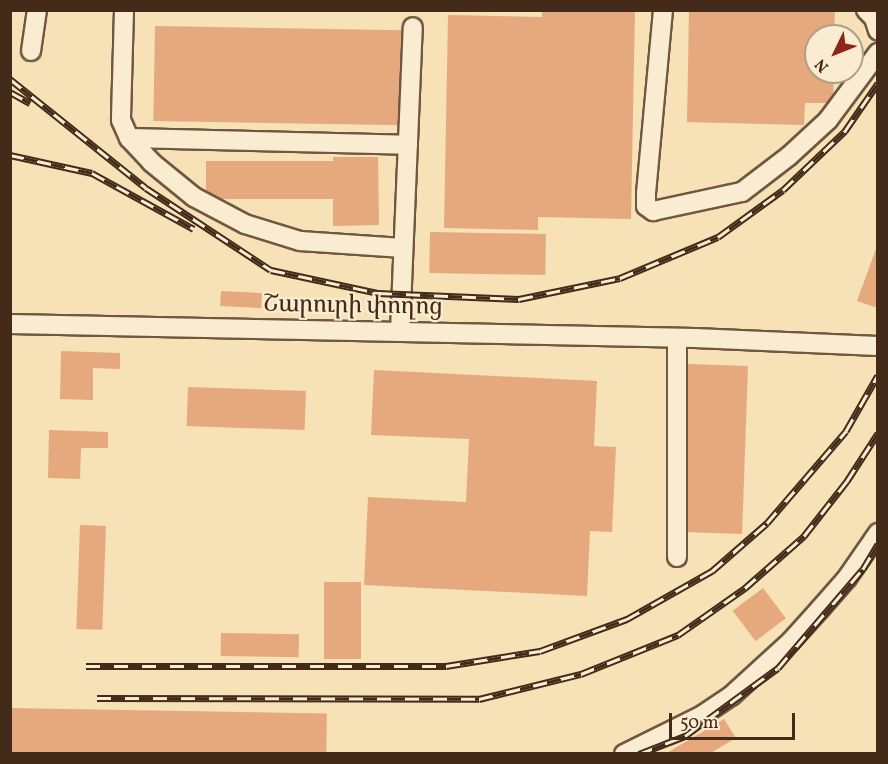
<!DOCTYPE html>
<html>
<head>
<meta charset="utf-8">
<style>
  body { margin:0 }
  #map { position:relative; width:888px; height:764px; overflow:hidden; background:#f7e1b6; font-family:Vollkorn,"Noto Serif Armenian",serif }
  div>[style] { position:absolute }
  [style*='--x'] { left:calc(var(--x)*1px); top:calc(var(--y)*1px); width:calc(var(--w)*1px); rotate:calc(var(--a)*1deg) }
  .building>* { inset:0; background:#e6a97d; transform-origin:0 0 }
  .roads { filter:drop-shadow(2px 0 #705840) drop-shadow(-2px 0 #705840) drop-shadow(0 2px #705840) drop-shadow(0 -2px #705840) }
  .minor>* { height:18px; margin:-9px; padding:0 9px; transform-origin:9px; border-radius:9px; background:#faecd0 }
  .rail>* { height:7px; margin-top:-3.5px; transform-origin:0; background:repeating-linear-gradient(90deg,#faecd0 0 14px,#432a19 0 28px); box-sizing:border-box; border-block:2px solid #432a19 }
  span { translate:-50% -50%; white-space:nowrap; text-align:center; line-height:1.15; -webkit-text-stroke:4.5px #faecd0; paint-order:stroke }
  .street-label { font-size:24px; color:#432a19 }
  .frame { position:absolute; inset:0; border:12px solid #432a19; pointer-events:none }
  .north { position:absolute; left:804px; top:24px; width:60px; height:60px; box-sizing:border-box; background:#faecd0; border:2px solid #b19e87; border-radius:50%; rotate:227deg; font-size:16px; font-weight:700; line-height:24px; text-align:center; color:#432a19 }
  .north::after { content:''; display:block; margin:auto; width:21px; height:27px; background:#8f2418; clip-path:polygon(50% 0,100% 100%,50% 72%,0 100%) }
  .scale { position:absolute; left:669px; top:713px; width:126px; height:27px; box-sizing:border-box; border:3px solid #432a19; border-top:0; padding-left:8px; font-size:18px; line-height:21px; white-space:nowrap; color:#432a19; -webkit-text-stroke:4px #faecd0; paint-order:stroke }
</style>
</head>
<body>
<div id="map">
  <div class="building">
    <i style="clip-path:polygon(542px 10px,635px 10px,631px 219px,538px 217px,538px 230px,444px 228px,448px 15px,542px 17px)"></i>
    <i style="clip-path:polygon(689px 10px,835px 10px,834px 36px,816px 36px,816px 72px,834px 72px,833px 103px,805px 103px,804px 125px,687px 122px)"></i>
    <i style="left:155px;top:26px;width:249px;height:95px;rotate:1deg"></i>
    <i style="clip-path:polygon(333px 157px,378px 157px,379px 225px,333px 226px,333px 199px,206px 199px,206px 161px,333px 161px)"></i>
    <i style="left:430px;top:232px;width:116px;height:41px;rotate:1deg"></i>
    <i style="clip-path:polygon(877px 246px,878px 246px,878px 308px,857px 301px)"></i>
    <i style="left:221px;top:291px;width:41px;height:15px;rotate:3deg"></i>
    <i style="clip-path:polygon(61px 351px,120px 353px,120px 369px,93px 368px,93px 400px,60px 399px)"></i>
    <i style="left:688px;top:364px;width:60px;height:168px;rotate:2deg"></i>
    <i style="clip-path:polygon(374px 370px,597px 381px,594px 446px,616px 447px,612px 532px,590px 531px,587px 596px,364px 585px,368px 497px,466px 502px,469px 439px,371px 435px)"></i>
    <i style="left:188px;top:387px;width:118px;height:39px;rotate:2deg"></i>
    <i style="clip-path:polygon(49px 430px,108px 432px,108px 448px,81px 448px,80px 479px,48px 478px)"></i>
    <i style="left:80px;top:525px;width:26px;height:104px;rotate:2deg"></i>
    <i style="left:324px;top:582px;width:37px;height:77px"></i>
    <i style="left:763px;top:588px;width:38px;height:38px;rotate:53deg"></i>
    <i style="left:221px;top:633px;width:78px;height:23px;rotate:1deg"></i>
    <i style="left:10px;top:708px;width:317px;height:46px;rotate:1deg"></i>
    <i style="clip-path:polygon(724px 719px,736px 738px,709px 754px,665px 754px)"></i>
  </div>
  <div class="roads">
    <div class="minor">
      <i style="--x:124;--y:10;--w:110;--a:91.6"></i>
      <i style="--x:121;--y:120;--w:20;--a:66"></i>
      <i style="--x:129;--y:138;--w:33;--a:47"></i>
      <i style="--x:151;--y:162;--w:55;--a:39.1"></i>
      <i style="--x:194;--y:197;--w:58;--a:27.9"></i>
      <i style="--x:245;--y:224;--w:58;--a:17.2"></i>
      <i style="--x:300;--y:241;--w:103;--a:3.9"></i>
      <i style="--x:663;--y:10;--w:185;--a:95.3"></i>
      <i style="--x:646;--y:194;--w:12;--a:90"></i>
      <i style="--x:646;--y:206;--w:9;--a:36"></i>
      <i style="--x:653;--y:211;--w:91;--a:-12.1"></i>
      <i style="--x:742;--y:192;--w:59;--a:-37.5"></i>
      <i style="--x:789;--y:156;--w:53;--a:-42.7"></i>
      <i style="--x:828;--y:120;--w:84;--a:-53.3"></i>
      <i style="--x:866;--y:10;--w:11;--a:45"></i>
      <i style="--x:874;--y:18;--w:13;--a:72"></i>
      <i style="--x:31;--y:51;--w:41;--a:-81.7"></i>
      <i style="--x:129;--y:138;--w:279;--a:1.4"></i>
      <i style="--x:10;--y:324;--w:685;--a:1.17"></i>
      <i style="--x:695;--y:338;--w:183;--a:2.5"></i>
      <i style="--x:400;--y:332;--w:305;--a:-87.6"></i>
      <i style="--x:677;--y:557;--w:219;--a:-90"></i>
      <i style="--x:624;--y:754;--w:86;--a:-26.3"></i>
      <i style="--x:701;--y:716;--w:36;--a:-34"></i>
      <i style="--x:731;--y:696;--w:81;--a:-42.5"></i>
      <i style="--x:791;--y:641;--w:42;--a:-47.9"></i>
      <i style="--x:819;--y:610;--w:43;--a:-48.8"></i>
      <i style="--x:847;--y:578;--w:55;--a:-55.4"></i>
    </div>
  </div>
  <div class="rail">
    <i style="--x:10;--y:79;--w:174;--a:38.7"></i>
    <i style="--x:146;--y:188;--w:149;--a:33.3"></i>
    <i style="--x:271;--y:270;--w:109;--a:12.1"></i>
    <i style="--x:378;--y:293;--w:141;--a:2.4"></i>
    <i style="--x:519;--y:299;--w:103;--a:-11.7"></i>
    <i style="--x:620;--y:278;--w:106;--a:-22.7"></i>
    <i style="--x:718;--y:237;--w:80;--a:-35.9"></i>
    <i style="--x:783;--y:190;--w:86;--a:-43.6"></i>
    <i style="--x:845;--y:131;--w:58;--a:-55.5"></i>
    <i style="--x:10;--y:92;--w:23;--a:29"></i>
    <i style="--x:10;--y:155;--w:84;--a:12.4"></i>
    <i style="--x:92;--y:173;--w:116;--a:28.8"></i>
    <i style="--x:86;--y:666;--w:360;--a:0"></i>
    <i style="--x:446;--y:666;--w:95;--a:-9.1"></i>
    <i style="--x:540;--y:651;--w:93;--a:-20.2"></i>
    <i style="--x:627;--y:619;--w:98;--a:-29.5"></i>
    <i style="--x:712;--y:571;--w:73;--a:-41.1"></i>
    <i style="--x:767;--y:523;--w:121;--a:-49.3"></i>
    <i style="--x:846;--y:431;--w:64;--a:-60.3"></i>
    <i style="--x:97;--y:698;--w:382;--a:0.1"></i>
    <i style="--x:479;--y:699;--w:105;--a:-13.8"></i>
    <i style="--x:581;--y:674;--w:105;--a:-21.9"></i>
    <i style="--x:678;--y:635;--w:82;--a:-35"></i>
    <i style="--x:745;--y:588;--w:79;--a:-41.4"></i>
    <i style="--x:804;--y:536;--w:70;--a:-52"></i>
    <i style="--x:847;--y:481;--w:57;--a:-57.1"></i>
    <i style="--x:639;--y:754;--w:49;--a:-21.4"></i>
    <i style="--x:685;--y:736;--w:115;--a:-36.2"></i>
    <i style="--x:778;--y:668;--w:130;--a:-49.4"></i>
    <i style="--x:863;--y:569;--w:29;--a:-59"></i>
  </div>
  <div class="street-label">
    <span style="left:353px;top:307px;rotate:1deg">Շարուրի փողոց</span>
  </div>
  <div class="frame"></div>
  <div class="north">N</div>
  <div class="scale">50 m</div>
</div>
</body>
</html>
